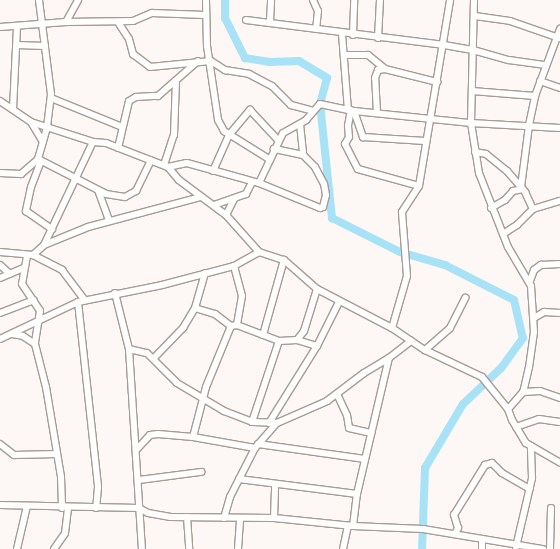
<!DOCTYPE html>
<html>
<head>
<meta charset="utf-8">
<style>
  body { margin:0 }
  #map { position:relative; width:560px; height:549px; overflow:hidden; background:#fdf8f5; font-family:Overpass,sans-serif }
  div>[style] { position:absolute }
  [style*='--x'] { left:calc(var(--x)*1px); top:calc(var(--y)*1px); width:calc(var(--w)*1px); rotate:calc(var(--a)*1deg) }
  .river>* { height:8px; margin:-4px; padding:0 4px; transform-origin:4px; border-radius:4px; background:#a8e2f6 }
  .roads { filter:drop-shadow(1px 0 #a79b95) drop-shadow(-1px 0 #a79b95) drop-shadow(0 1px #a79b95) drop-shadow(0 -1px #a79b95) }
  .minor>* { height:6px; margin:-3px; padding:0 3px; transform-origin:3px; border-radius:3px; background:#fff }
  span { translate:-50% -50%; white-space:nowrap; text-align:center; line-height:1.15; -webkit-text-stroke:3px #fff; paint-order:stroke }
</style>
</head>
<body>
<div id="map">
  <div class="river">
    <i style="--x:225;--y:0;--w:18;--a:90"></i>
    <i style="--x:225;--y:18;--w:45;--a:63.4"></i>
    <i style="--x:245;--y:58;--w:24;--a:9"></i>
    <i style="--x:269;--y:62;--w:30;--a:-2"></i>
    <i style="--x:299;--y:61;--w:33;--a:31"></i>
    <i style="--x:327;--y:78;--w:27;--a:105"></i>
    <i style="--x:320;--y:104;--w:115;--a:84"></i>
    <i style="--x:332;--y:218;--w:76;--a:26.6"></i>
    <i style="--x:400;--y:252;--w:47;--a:16.1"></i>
    <i style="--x:445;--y:265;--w:77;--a:26.9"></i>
    <i style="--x:514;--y:300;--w:39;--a:77"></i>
    <i style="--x:523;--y:338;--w:37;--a:126"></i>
    <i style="--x:501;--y:368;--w:52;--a:136.5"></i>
    <i style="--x:463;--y:404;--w:74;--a:120.7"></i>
    <i style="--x:425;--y:468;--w:81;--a:92.1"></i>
  </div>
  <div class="roads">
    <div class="minor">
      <i style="--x:206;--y:0;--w:46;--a:88.8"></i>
      <i style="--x:207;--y:46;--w:75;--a:81.5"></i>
      <i style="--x:218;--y:120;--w:13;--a:61"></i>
      <i style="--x:224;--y:131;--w:53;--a:31.9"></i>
      <i style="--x:313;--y:0;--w:12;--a:66"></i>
      <i style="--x:318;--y:11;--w:18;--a:96"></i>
      <i style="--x:474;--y:0;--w:123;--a:91.4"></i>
      <i style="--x:471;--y:123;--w:51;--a:80.9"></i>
      <i style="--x:479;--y:173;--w:79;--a:68.6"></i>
      <i style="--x:508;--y:247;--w:45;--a:59.5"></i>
      <i style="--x:531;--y:286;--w:46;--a:86.3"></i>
      <i style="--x:534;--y:332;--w:35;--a:98"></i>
      <i style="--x:529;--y:367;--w:26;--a:103"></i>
      <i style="--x:523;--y:392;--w:23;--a:131"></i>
      <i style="--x:475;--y:16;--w:35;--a:8"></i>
      <i style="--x:510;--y:21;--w:52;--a:19.1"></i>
      <i style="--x:246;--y:20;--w:200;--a:7.2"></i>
      <i style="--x:444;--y:45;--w:29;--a:10"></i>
      <i style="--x:473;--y:50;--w:37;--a:16"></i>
      <i style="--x:509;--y:60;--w:37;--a:8"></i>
      <i style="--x:270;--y:21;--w:21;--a:-87"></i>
      <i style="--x:66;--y:22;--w:25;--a:-61"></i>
      <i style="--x:118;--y:22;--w:20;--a:57"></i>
      <i style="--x:129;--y:39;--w:16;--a:75"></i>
      <i style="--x:133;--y:54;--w:21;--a:37"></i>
      <i style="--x:150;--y:67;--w:61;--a:-5.6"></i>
      <i style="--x:211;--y:61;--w:17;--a:33"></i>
      <i style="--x:225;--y:70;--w:24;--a:9"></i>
      <i style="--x:249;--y:74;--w:26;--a:28"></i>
      <i style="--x:272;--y:86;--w:27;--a:45"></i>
      <i style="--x:291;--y:105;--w:23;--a:15"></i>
      <i style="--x:0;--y:27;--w:66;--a:-4.3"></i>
      <i style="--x:66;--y:22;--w:67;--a:-0.9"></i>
      <i style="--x:133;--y:21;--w:21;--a:-23"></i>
      <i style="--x:152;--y:13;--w:53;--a:2.2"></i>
      <i style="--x:342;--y:34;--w:76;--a:85.5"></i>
      <i style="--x:353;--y:35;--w:35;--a:-88"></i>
      <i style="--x:378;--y:38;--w:38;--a:-87"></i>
      <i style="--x:17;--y:45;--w:28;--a:2"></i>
      <i style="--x:344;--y:55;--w:24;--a:0"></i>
      <i style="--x:368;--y:55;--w:22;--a:39"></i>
      <i style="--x:385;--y:69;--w:54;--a:14"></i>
      <i style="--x:540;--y:81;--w:21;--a:19"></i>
      <i style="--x:472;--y:91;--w:63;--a:4.5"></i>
      <i style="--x:51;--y:98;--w:77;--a:22.2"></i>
      <i style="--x:0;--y:101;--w:37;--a:34"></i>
      <i style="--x:31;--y:122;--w:65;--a:17.9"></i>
      <i style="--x:93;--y:142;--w:13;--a:4"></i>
      <i style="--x:106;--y:143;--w:66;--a:21.2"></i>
      <i style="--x:168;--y:167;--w:17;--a:50"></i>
      <i style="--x:179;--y:180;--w:59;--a:36.7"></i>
      <i style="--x:226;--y:215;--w:50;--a:48.3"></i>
      <i style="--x:259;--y:252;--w:26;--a:18"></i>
      <i style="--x:284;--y:260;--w:44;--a:41.3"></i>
      <i style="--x:317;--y:289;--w:85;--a:27.5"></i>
      <i style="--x:392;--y:328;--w:40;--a:34"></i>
      <i style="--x:425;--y:350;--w:63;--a:25.3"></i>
      <i style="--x:482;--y:377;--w:41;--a:50.9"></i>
      <i style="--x:508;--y:409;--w:12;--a:70"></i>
      <i style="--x:512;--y:420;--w:27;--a:59"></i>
      <i style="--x:526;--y:443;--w:39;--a:30"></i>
      <i style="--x:13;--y:109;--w:82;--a:-87.2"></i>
      <i style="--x:351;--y:110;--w:16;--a:101"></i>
      <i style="--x:348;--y:126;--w:11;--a:85"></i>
      <i style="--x:349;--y:137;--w:8;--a:120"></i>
      <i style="--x:345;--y:144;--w:28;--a:63"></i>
      <i style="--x:358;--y:169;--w:63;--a:15.6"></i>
      <i style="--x:354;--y:111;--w:28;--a:71"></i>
      <i style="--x:363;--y:137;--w:62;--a:3.7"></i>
      <i style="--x:377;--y:113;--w:35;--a:-93"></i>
      <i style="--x:375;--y:78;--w:9;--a:-69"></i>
      <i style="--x:378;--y:70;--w:7;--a:-8"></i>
      <i style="--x:31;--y:122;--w:23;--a:59"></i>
      <i style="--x:300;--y:124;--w:31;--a:84"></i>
      <i style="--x:118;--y:148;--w:48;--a:-76.8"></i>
      <i style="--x:129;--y:101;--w:8;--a:-30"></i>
      <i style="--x:136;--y:97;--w:22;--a:-3"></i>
      <i style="--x:158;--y:96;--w:53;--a:-41.2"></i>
      <i style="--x:475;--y:152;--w:11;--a:10"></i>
      <i style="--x:486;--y:154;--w:27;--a:39"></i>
      <i style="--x:507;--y:171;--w:28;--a:49"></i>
      <i style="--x:525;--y:192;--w:19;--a:65"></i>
      <i style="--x:38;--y:159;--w:76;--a:27.2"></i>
      <i style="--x:106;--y:194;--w:19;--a:9"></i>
      <i style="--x:125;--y:197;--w:13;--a:-29"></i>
      <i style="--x:136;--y:191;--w:34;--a:-64"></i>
      <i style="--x:41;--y:161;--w:28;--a:111"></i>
      <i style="--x:31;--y:187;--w:25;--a:102"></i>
      <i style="--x:26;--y:211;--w:32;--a:35"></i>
      <i style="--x:164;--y:165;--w:32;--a:-72"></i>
      <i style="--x:174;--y:135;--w:54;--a:-87.9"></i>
      <i style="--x:168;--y:167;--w:19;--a:-12"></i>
      <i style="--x:187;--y:163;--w:75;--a:15.5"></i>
      <i style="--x:259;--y:183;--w:66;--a:22.3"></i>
      <i style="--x:320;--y:208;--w:3;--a:-18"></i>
      <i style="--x:323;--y:207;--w:12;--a:-76"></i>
      <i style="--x:326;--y:195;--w:11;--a:-100"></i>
      <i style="--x:324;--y:184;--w:19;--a:-118"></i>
      <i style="--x:315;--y:167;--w:17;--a:-135"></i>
      <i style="--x:303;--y:155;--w:30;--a:-168"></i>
      <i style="--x:213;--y:171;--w:39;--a:-66"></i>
      <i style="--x:229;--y:135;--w:33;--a:-50"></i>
      <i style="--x:250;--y:110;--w:41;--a:47"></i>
      <i style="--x:0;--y:173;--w:21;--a:3"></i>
      <i style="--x:21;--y:174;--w:23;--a:-41"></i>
      <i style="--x:38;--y:159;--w:33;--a:-74"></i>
      <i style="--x:47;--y:127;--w:33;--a:-83"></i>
      <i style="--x:51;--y:94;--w:95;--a:-97.3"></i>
      <i style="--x:259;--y:183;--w:55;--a:-64.4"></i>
      <i style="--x:283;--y:133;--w:26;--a:-29"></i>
      <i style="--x:306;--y:120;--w:21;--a:-49"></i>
      <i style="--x:320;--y:104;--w:35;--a:12"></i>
      <i style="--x:354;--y:111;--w:118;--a:5.9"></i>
      <i style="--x:471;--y:123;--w:89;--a:3.2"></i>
      <i style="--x:521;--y:187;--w:63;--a:-82.6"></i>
      <i style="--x:529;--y:125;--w:30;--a:-78"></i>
      <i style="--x:535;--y:96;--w:72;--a:-69.5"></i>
      <i style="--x:98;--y:190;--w:33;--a:70"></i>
      <i style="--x:214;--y:205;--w:34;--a:-19"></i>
      <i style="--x:246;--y:194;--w:13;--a:-63"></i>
      <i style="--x:491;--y:208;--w:16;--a:-30"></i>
      <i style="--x:505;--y:200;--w:12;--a:-48"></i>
      <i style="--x:513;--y:191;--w:10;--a:-11"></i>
      <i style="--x:226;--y:215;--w:18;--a:-63"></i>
      <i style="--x:503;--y:234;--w:17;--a:-33"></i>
      <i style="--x:517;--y:225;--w:23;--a:-45"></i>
      <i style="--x:533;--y:209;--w:28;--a:-17"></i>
      <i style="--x:44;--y:245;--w:114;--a:-64.6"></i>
      <i style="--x:0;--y:252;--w:33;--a:5"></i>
      <i style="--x:33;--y:255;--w:15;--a:-42"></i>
      <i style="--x:44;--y:245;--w:48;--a:-22.2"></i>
      <i style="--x:88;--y:227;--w:117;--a:-14.9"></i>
      <i style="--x:33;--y:255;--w:33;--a:27"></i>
      <i style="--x:62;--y:270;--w:38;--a:53"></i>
      <i style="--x:27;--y:256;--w:28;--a:100"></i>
      <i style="--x:22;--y:284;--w:32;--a:56"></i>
      <i style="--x:40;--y:311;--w:33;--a:99"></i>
      <i style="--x:35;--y:344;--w:44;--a:75.7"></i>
      <i style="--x:46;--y:387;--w:91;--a:80.5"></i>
      <i style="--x:61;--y:477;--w:31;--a:88"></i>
      <i style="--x:0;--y:265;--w:13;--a:42"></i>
      <i style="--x:234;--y:266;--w:31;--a:75"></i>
      <i style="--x:242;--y:296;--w:29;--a:100"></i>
      <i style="--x:0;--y:278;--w:26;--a:-23"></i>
      <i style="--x:530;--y:281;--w:12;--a:-70"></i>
      <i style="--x:534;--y:270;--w:9;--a:-36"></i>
      <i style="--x:541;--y:265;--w:19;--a:-3"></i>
      <i style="--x:115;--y:293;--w:58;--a:76"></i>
      <i style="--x:129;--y:349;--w:200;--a:86.3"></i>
      <i style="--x:78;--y:302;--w:186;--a:83.8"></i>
      <i style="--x:98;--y:487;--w:21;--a:95"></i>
      <i style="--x:195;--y:308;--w:21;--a:17"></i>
      <i style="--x:215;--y:314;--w:20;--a:37"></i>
      <i style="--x:0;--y:313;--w:36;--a:-21"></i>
      <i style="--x:534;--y:318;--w:12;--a:-31"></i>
      <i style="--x:544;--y:312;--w:16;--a:4"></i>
      <i style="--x:392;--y:328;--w:54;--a:-73.9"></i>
      <i style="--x:407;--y:276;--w:64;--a:-94.5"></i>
      <i style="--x:402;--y:212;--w:31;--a:-57"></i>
      <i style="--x:419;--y:186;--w:189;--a:-80.5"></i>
      <i style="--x:12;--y:334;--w:11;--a:10"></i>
      <i style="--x:23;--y:336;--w:14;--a:34"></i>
      <i style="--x:263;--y:335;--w:78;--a:-74.4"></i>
      <i style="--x:0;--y:339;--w:86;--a:-25.4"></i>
      <i style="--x:78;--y:302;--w:86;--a:-11.4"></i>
      <i style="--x:162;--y:285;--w:74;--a:-14.8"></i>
      <i style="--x:234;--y:266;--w:29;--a:-29"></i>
      <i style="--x:297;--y:340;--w:11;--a:-52"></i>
      <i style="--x:304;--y:331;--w:44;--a:-72.8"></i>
      <i style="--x:129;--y:349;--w:18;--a:13"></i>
      <i style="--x:147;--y:353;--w:42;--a:45"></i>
      <i style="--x:177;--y:383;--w:55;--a:30.8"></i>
      <i style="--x:224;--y:411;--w:30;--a:21"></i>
      <i style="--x:252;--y:422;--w:25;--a:2"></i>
      <i style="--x:425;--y:350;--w:33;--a:-41"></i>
      <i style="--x:450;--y:328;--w:34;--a:-63"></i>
      <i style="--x:154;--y:358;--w:42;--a:-46"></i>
      <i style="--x:183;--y:328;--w:23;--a:-59"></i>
      <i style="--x:195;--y:308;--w:36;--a:-74"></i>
      <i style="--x:523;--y:392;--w:17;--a:-3"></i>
      <i style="--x:540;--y:391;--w:21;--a:19"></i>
      <i style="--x:337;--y:394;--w:23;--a:65"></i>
      <i style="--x:347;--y:415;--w:13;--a:81"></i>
      <i style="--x:349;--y:428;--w:23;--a:13"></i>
      <i style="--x:252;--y:422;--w:85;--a:-71.6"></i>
      <i style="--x:269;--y:423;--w:91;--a:-58.1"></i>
      <i style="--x:317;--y:346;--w:49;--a:-63.4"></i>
      <i style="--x:516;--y:427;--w:24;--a:-19"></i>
      <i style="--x:539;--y:419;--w:21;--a:8"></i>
      <i style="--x:193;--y:437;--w:52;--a:-75.4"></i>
      <i style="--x:206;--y:387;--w:66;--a:-67.7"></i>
      <i style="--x:231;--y:326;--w:6;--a:-9"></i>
      <i style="--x:237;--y:325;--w:45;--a:20.9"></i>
      <i style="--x:279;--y:341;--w:18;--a:-3"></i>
      <i style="--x:297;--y:340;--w:21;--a:17"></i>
      <i style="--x:0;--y:444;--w:18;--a:38"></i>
      <i style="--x:14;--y:455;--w:43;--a:-1.3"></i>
      <i style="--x:258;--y:444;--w:108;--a:8"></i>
      <i style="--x:137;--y:449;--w:19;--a:-47"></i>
      <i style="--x:150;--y:435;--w:8;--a:-7"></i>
      <i style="--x:158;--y:434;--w:35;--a:5"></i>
      <i style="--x:193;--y:437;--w:63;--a:10.1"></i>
      <i style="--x:239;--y:479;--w:119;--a:7.2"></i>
      <i style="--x:139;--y:480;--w:63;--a:-7.4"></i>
      <i style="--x:0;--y:505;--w:139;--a:1.2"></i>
      <i style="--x:139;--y:508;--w:10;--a:29"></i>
      <i style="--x:148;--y:513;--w:23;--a:10"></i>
      <i style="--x:171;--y:517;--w:103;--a:0.6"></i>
      <i style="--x:274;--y:518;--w:79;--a:5.8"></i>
      <i style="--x:353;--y:526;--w:70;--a:2.5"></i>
      <i style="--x:423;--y:529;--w:122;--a:9.5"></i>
      <i style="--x:187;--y:517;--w:32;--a:86"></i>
      <i style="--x:224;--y:518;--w:22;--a:-74"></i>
      <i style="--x:230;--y:497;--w:55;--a:-63"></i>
      <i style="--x:255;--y:448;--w:33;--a:-49"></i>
      <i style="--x:277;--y:423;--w:55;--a:-23.7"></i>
      <i style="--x:327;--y:401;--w:46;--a:-37.1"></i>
      <i style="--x:364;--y:373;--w:29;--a:-31"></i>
      <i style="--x:274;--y:518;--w:33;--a:-88"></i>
      <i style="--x:353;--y:526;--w:32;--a:-83"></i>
      <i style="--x:357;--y:494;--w:140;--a:-76.8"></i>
      <i style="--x:389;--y:358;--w:28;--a:-38"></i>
      <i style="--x:455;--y:534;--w:7;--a:-63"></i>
      <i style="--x:458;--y:528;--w:14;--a:-107"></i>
      <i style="--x:454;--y:515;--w:59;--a:-58.2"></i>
      <i style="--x:485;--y:465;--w:7;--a:-16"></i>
      <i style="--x:492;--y:463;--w:14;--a:45"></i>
      <i style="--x:502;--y:473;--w:32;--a:30"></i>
      <i style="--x:516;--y:547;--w:71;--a:-76.9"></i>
      <i style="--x:532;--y:478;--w:32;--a:-92"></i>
      <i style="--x:17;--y:549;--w:44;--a:-76.9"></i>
      <i style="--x:54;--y:549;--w:19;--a:-55"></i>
      <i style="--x:65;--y:533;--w:25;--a:-83"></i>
      <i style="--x:238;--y:549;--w:30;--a:-86"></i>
      <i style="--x:343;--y:549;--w:24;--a:-78"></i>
      <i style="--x:482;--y:549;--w:10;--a:-90"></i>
      <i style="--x:550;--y:549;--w:41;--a:-88.6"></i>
    </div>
  </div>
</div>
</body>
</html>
